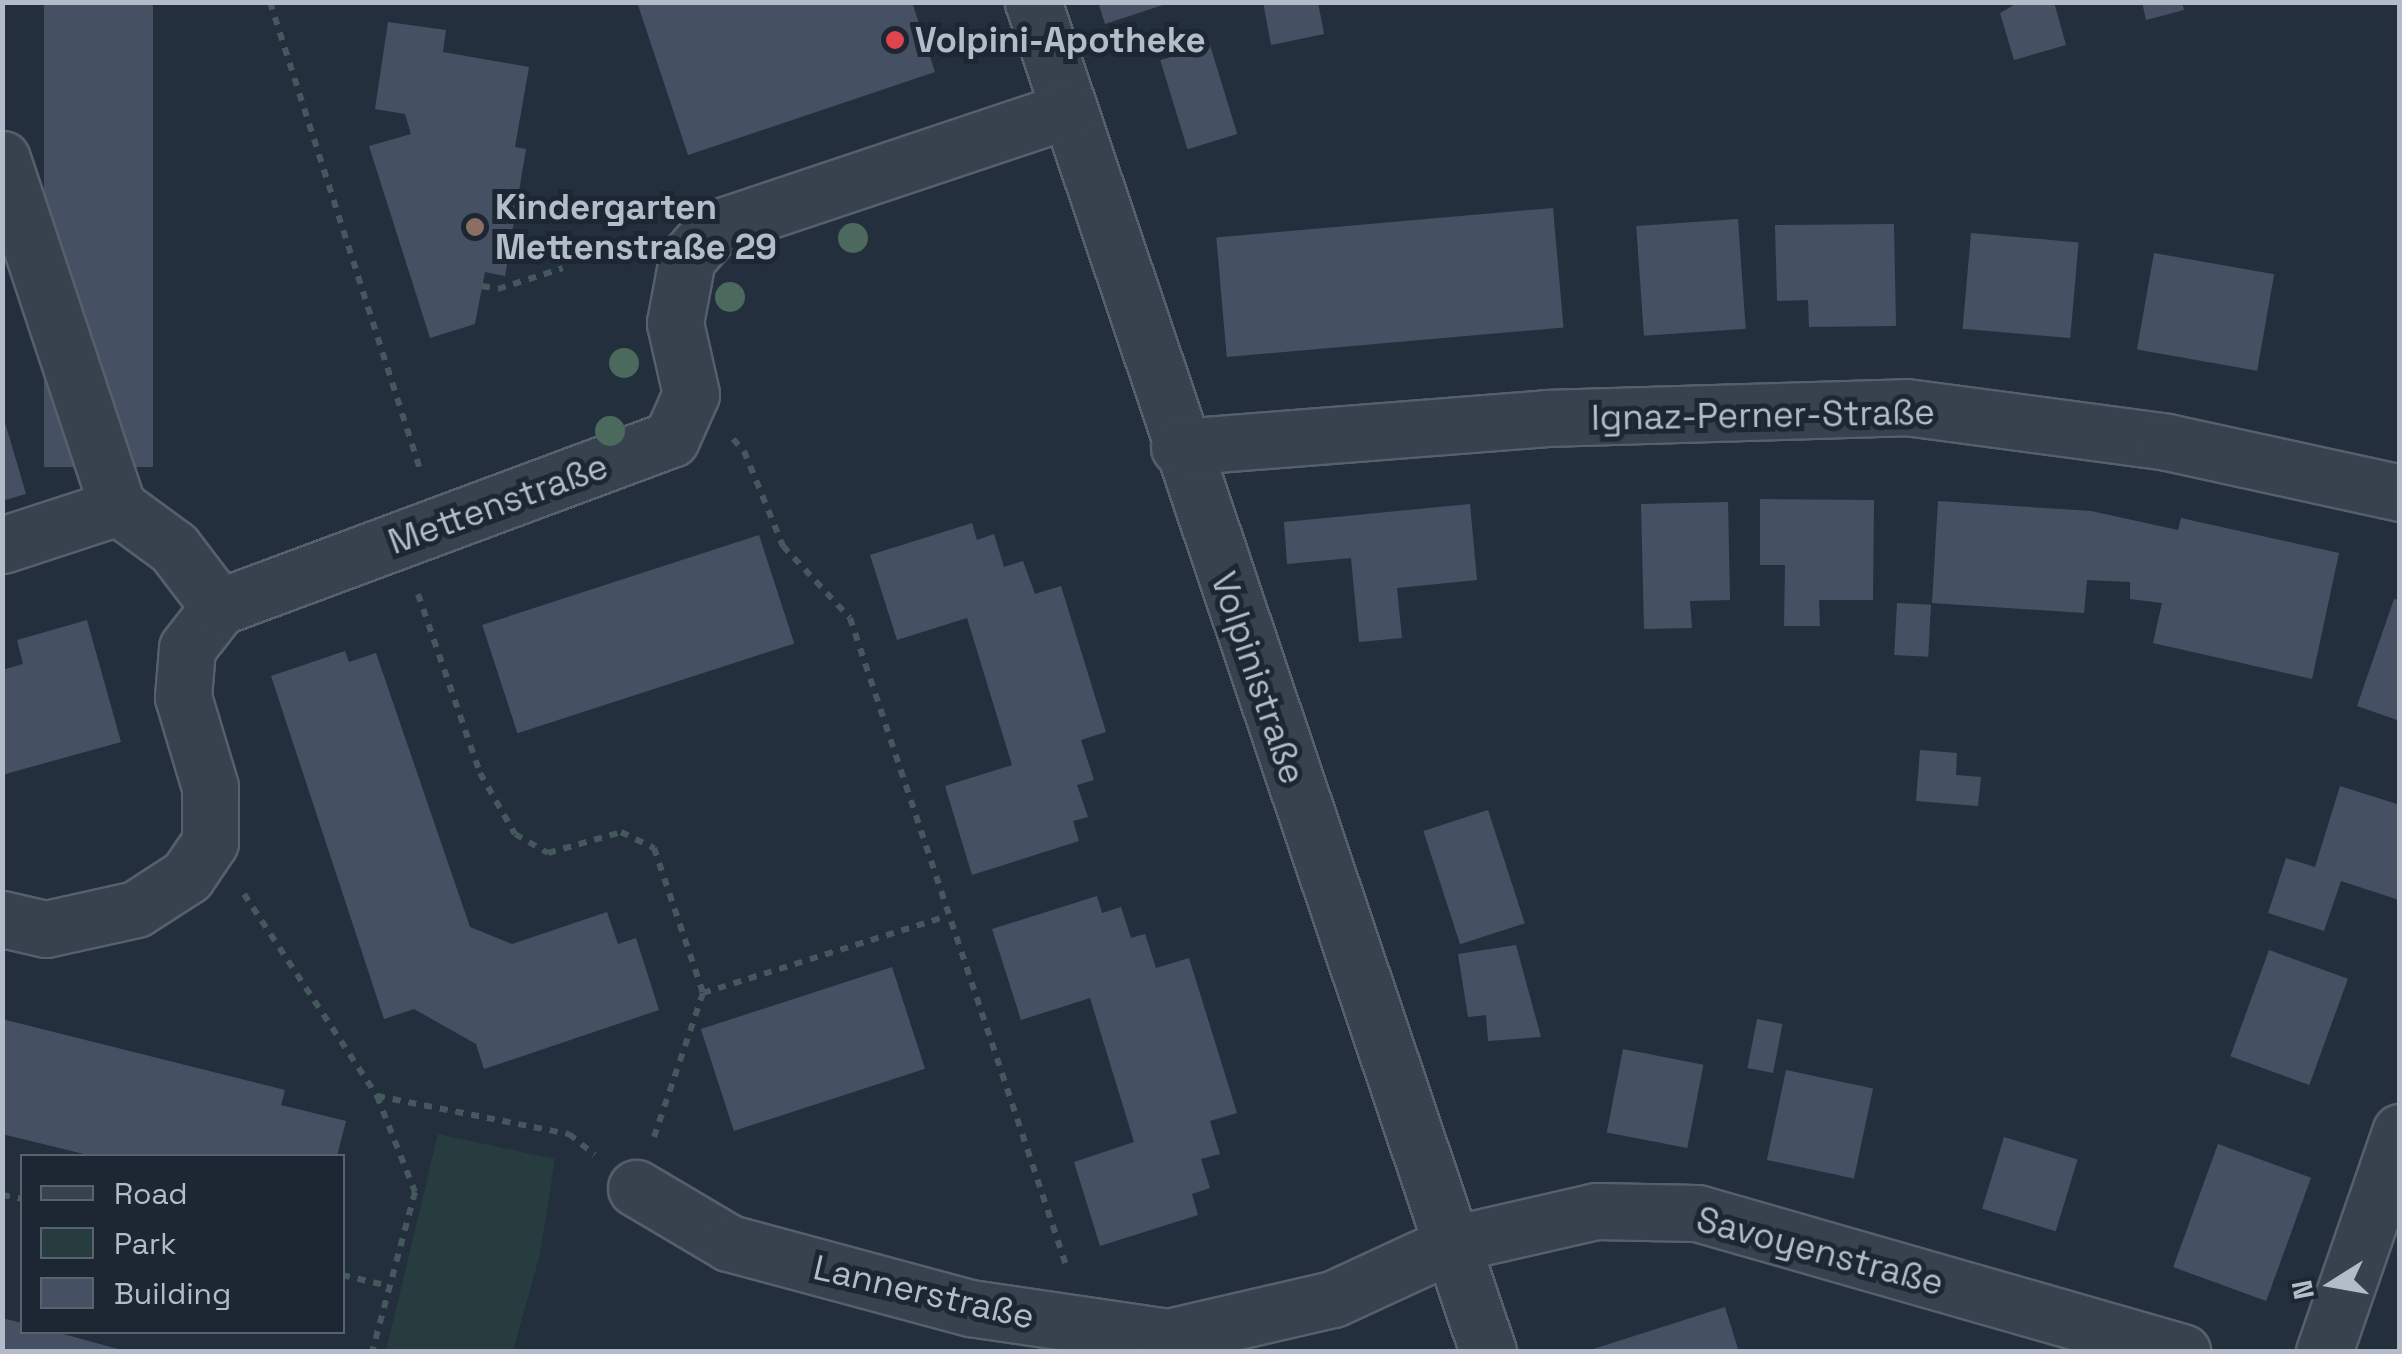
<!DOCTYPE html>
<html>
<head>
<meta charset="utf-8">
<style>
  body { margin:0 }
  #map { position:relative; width:2402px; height:1354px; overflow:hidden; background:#242f3e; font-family:"Space Grotesk",sans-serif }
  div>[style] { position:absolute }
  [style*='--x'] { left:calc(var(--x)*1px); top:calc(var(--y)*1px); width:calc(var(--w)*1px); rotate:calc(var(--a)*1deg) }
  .green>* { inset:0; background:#263c3f }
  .building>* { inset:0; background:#455162; transform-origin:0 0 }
  .path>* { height:6px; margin-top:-3px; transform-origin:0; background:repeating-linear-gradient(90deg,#44595c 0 8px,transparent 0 16px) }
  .roads { filter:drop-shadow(2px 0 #565f6c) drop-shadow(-2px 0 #565f6c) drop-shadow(0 2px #565f6c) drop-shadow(0 -2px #565f6c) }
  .minor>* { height:55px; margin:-27.5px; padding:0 27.5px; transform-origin:27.5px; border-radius:27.5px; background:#38414e }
  .trees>* { width:30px; height:30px; margin:-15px; border-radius:50%; background:#4b6a5d }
  .dots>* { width:28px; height:28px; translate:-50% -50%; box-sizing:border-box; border:5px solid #1d2633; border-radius:50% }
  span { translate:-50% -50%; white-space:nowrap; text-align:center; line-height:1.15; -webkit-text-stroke:10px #1d2633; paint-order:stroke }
  .poi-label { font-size:35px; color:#b4bcc9; font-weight:700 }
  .left { translate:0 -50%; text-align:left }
  .street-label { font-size:35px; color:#b4bcc9 }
  .frame { position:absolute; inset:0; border:5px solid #b4bcc9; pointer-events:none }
  .legend { position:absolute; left:20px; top:1154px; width:325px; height:180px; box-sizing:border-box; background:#1d2633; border:2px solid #59626f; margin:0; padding:12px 18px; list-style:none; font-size:30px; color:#b4bcc9 }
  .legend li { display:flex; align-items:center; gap:20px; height:50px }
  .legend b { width:50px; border:2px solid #59626f }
  .north { position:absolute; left:2282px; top:1234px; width:100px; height:100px; -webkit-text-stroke:8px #1d2633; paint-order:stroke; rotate:259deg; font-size:28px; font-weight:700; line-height:40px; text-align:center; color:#b4bcc9 }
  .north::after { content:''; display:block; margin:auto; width:35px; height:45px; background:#b4bcc9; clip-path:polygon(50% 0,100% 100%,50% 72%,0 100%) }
</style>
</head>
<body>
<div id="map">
  <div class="green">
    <i style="clip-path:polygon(438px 1134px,555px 1159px,540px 1254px,513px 1351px,386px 1351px)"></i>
  </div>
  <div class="building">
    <i style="left:44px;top:2px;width:109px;height:465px"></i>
    <i style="clip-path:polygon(637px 2px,912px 2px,935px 72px,688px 155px)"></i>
    <i style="clip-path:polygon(1098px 2px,1169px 2px,1169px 3px,1105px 24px)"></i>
    <i style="clip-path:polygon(1263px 2px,1318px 2px,1324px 34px,1271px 45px)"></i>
    <i style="clip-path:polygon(2019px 2px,2054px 2px,2066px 45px,2014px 60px,2000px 13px)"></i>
    <i style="clip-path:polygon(2142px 2px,2182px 2px,2184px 10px,2146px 20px)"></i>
    <i style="clip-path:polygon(388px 22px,446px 30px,443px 52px,529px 67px,515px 147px,526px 149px,505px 276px,485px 272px,475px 324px,430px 338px,369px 146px,411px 134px,405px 114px,375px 109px)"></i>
    <i style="left:1210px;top:45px;width:93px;height:52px;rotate:73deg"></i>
    <i style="left:1553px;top:208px;width:120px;height:338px;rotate:85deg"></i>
    <i style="left:1738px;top:219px;width:110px;height:102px;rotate:86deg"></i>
    <i style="clip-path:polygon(1894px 224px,1896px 326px,1809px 327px,1808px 300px,1777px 301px,1775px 225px)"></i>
    <i style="left:1971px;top:233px;width:108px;height:96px;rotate:5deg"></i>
    <i style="left:2154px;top:253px;width:122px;height:98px;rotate:10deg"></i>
    <i style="clip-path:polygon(2px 412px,26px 494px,2px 501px)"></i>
    <i style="clip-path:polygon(1760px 499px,1874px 500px,1873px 600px,1819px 600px,1820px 626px,1784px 626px,1785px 565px,1760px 565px)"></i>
    <i style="clip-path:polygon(1938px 501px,2091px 511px,2178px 530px,2181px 518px,2339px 553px,2312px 679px,2153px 643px,2162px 603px,2130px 599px,2130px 582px,2087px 580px,2084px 613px,1932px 603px)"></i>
    <i style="clip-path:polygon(1728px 502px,1730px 600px,1690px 601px,1692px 628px,1644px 629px,1641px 504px)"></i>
    <i style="clip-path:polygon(1470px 504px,1477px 580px,1397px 588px,1402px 638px,1359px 642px,1351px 558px,1287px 564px,1284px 522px)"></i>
    <i style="clip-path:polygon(972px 523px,977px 540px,994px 534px,1004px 567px,1023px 561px,1035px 594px,1061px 586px,1106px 732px,1081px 740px,1094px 780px,1077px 785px,1088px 817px,1073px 821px,1079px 841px,972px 875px,945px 786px,1012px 765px,967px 618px,897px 640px,870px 555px)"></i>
    <i style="left:759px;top:535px;width:114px;height:291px;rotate:72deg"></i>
    <i style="clip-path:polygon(2394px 599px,2400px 600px,2400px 721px,2357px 706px)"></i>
    <i style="left:1897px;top:603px;width:34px;height:52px;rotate:3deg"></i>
    <i style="clip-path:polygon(87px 620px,121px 742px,2px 775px,2px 670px,23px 664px,17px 640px)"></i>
    <i style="clip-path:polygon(345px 651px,349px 662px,376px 653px,470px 927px,512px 944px,607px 912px,618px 944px,636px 938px,659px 1010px,484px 1069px,476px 1044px,414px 1009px,384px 1019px,271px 676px)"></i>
    <i style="clip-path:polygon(1920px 750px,1957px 753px,1956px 775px,1981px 777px,1978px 806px,1916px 801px)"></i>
    <i style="clip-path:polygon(2340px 786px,2400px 805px,2399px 900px,2341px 881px,2324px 931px,2268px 913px,2286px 858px,2315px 867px)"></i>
    <i style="left:1488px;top:810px;width:119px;height:68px;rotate:72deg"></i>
    <i style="clip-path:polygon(1097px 896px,1102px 913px,1121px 907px,1131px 938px,1145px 934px,1156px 968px,1189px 958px,1237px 1113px,1210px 1121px,1220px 1154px,1201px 1159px,1210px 1188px,1192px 1194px,1198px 1215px,1100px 1246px,1074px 1162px,1134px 1142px,1090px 998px,1021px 1020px,992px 929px)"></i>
    <i style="clip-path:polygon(1516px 945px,1541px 1037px,1488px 1041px,1486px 1015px,1468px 1017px,1458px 954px)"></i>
    <i style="left:2269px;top:950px;width:84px;height:113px;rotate:20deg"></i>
    <i style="left:892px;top:967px;width:107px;height:201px;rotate:72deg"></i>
    <i style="clip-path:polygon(2px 1019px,285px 1090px,281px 1105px,346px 1121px,337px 1156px,92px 1156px,2px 1134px)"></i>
    <i style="left:1757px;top:1019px;width:26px;height:50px;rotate:11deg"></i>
    <i style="left:1623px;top:1049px;width:82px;height:85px;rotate:11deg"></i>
    <i style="left:1786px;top:1070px;width:89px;height:92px;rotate:12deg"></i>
    <i style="left:2004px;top:1137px;width:77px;height:75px;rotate:17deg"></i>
    <i style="left:2218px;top:1144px;width:99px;height:131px;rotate:20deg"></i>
    <i style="clip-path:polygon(1725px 1307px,1739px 1352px,1587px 1352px,1587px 1351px)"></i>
    <i style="clip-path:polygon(2px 1318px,22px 1323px,22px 1332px,56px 1332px,129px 1352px,2px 1352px)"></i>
  </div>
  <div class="path">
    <i style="--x:270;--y:2;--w:494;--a:72.2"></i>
    <i style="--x:482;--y:286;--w:16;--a:11"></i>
    <i style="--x:498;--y:289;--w:68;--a:-17.9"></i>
    <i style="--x:733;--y:439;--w:16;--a:47"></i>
    <i style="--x:744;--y:451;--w:103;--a:67.7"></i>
    <i style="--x:783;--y:546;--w:98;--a:47.1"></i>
    <i style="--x:850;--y:618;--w:685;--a:71.54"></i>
    <i style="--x:418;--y:594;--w:189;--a:70.9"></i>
    <i style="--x:480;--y:773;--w:70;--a:60.2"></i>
    <i style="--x:515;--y:834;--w:38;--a:30"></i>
    <i style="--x:548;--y:853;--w:76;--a:-16"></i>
    <i style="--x:621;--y:832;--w:37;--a:26"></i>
    <i style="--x:654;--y:848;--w:153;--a:71.3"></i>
    <i style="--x:244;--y:894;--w:242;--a:56.6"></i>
    <i style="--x:377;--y:1096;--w:103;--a:68.4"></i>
    <i style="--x:415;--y:1192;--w:166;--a:105"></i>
    <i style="--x:377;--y:1096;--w:196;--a:11.2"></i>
    <i style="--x:569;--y:1134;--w:33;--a:39"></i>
    <i style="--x:654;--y:1137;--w:152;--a:-71.2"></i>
    <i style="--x:703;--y:993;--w:256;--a:-17.5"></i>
    <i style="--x:2;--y:1195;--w:20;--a:11"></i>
    <i style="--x:342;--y:1275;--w:48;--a:13.2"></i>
  </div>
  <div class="roads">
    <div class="minor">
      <i style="--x:1033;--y:2;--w:1425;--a:71.37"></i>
      <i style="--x:2;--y:159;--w:367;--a:71.6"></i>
      <i style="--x:118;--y:507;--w:69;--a:36.2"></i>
      <i style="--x:174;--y:548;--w:74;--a:52.7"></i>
      <i style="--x:1179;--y:447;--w:367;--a:-4.5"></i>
      <i style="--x:1545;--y:418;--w:361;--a:-1.7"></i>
      <i style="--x:1906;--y:407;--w:263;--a:7.6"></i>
      <i style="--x:2167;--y:442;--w:239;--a:12.3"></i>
      <i style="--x:2;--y:545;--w:122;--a:-18.1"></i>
      <i style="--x:2;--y:919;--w:45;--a:12.8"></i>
      <i style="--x:46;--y:929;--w:92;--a:-12.5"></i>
      <i style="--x:136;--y:909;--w:61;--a:-32.9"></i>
      <i style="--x:187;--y:876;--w:41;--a:-55.9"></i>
      <i style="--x:210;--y:842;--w:55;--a:-90"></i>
      <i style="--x:210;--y:787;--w:94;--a:-106.7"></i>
      <i style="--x:183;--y:697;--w:49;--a:-85.3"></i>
      <i style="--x:187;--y:648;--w:52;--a:-52"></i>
      <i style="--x:219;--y:607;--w:482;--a:-20.4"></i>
      <i style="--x:671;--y:439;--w:49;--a:-66"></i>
      <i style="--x:691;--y:394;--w:73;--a:-102.7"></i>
      <i style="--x:675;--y:323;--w:65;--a:-79.4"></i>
      <i style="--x:687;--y:259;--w:40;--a:-49"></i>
      <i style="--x:713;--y:229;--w:375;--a:-18.5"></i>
      <i style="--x:636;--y:1188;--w:108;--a:30.6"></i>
      <i style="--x:729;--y:1243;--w:250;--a:15.1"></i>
      <i style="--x:970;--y:1308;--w:200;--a:8.3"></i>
      <i style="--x:1168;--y:1337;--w:169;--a:-13"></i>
      <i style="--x:1333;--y:1299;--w:131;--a:-24.8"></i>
      <i style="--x:1452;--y:1244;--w:148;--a:-12.9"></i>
      <i style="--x:1596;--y:1211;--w:101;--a:1.1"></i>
      <i style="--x:1697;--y:1213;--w:505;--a:15.99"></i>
      <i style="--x:2324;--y:1352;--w:233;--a:-70.9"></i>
    </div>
  </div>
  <div class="trees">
    <i style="left:853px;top:238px"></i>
    <i style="left:730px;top:297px"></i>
    <i style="left:624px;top:363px"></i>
    <i style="left:610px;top:431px"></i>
  </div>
  <div class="dots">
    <i style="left:895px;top:40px;background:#e0444e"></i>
    <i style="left:475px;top:227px;background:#8d6e63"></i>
  </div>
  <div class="poi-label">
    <span class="left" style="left:915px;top:40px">Volpini-Apotheke</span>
    <span class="left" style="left:495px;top:227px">Kindergarten<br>Mettenstraße 29</span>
  </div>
  <div class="street-label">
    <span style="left:1763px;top:415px;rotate:-1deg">Ignaz-Perner-Straße</span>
    <span style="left:498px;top:504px;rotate:-20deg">Mettenstraße</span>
    <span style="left:1258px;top:678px;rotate:71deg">Volpinistraße</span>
    <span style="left:1820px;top:1251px;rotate:15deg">Savoyenstraße</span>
    <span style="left:924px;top:1292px;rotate:13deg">Lannerstraße</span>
  </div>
  <div class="frame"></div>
  <ul class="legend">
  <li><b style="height:12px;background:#38414e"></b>Road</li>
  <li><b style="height:28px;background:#263c3f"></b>Park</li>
  <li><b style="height:28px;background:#455162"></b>Building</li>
  </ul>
  <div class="north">N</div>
</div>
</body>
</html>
